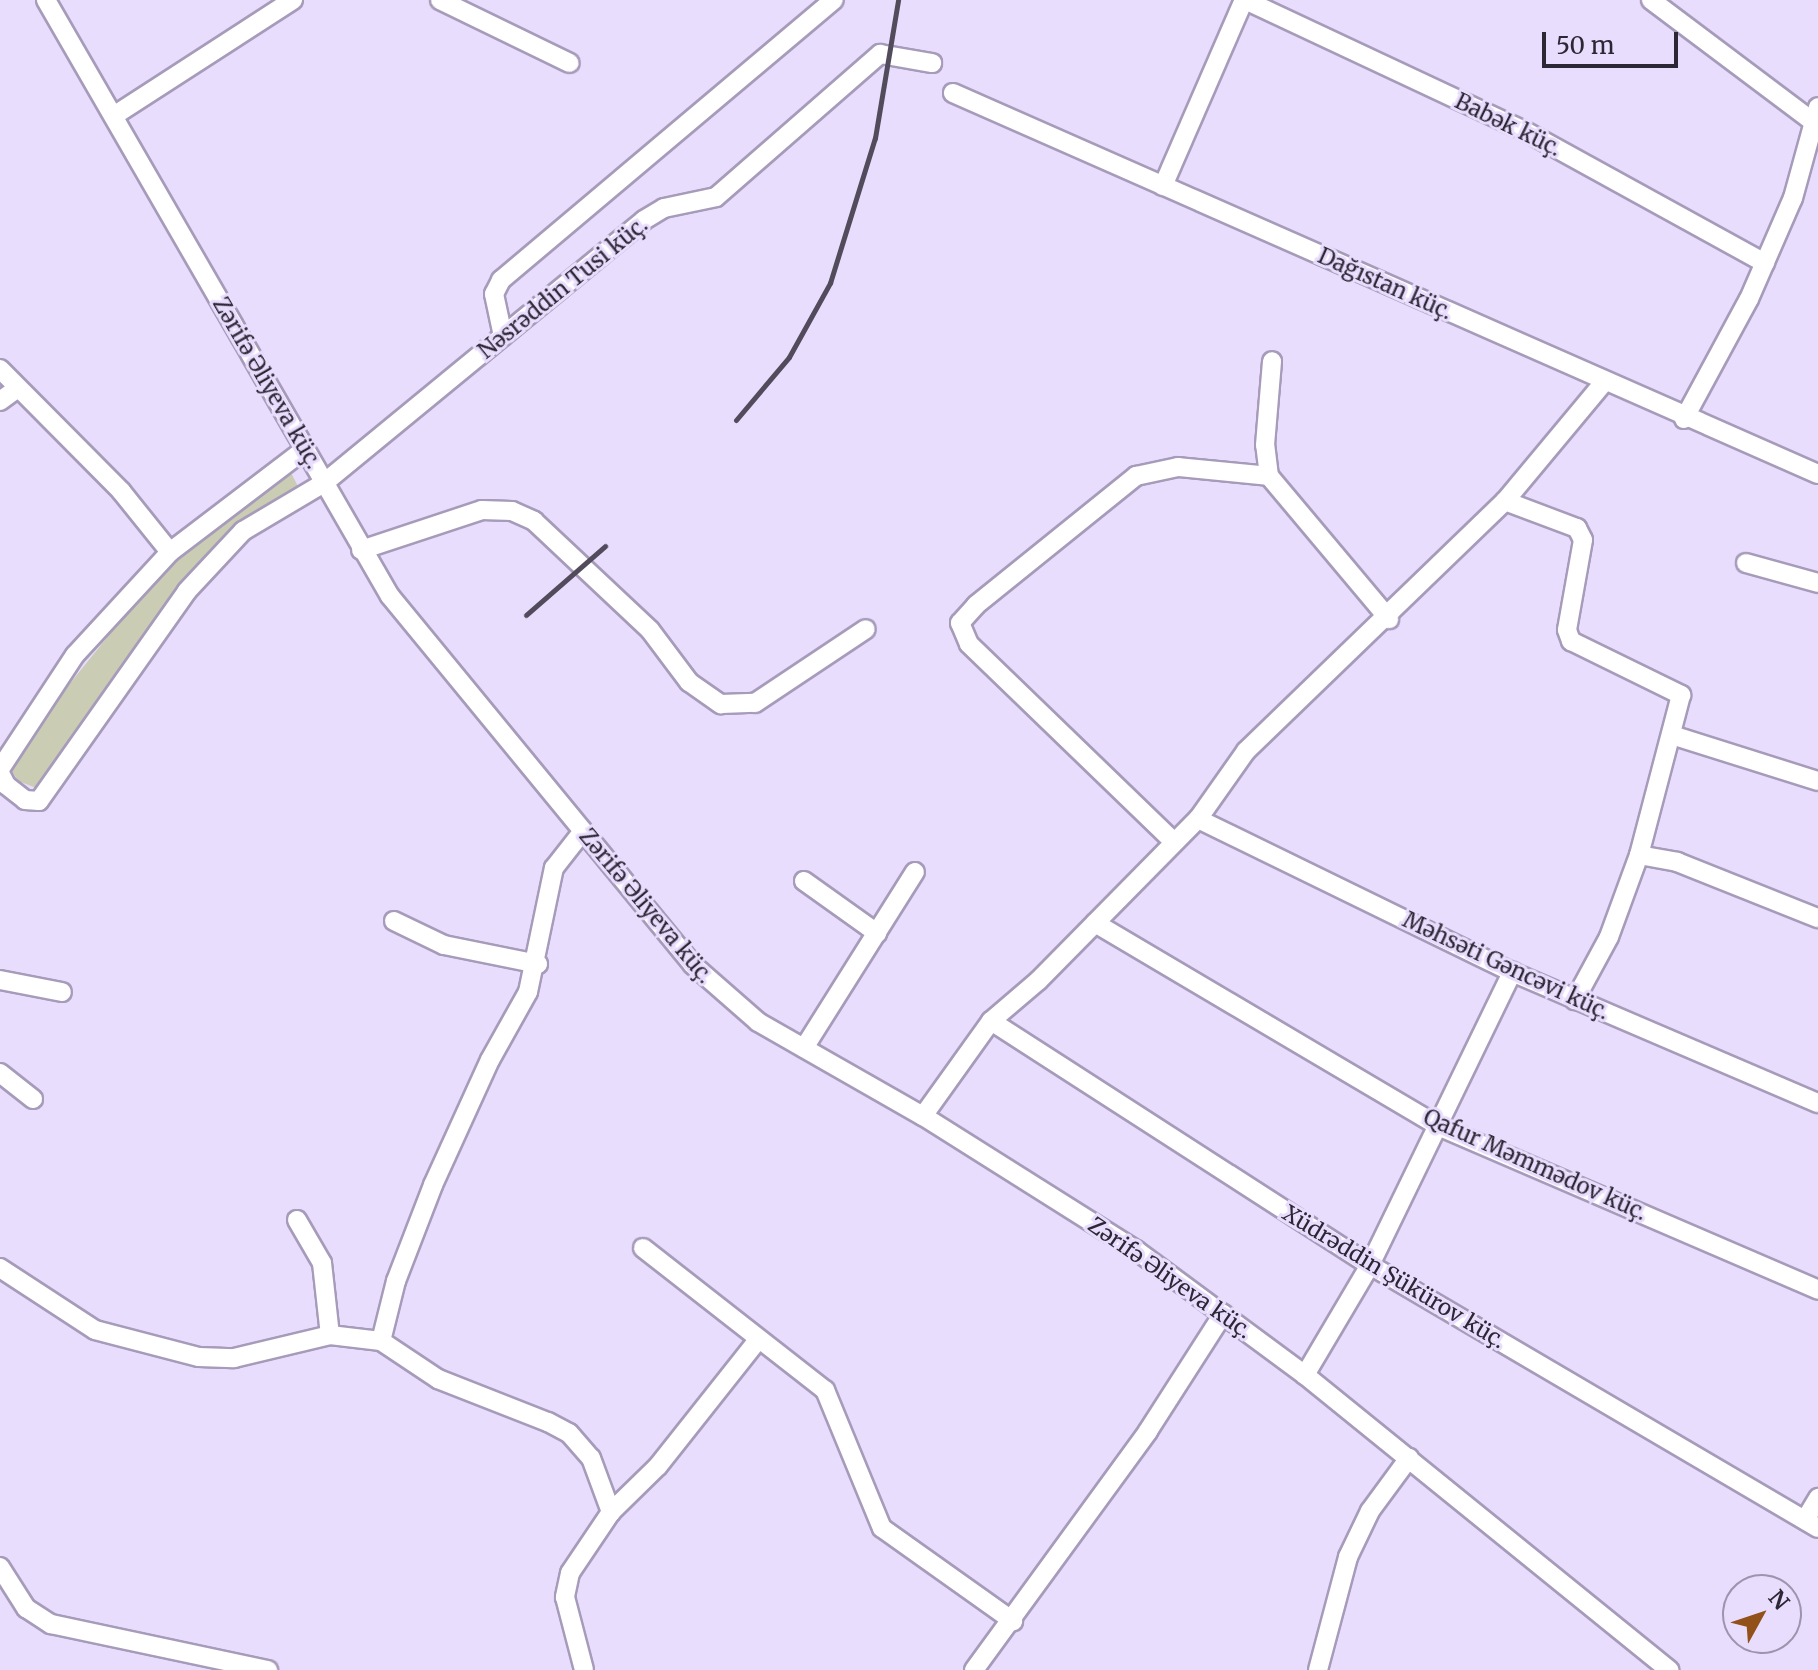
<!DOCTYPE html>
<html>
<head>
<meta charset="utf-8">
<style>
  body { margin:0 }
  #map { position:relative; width:1818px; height:1670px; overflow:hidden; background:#e9ddfe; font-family:Merriweather,serif }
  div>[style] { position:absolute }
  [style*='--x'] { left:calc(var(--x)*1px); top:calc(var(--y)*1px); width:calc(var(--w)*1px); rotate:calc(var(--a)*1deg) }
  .green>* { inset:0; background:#caccb4 }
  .roads { filter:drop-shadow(2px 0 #a79bba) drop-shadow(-2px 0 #a79bba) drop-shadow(0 2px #a79bba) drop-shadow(0 -2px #a79bba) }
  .minor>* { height:18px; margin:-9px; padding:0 9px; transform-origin:9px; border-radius:9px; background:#fff }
  .rail>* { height:5px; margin:-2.5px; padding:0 2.5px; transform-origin:2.5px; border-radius:2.5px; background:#524b5c }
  span { translate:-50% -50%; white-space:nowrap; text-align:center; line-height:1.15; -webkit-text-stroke:6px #e9ddfe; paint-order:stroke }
  .street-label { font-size:22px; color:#2c2734 }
  .north { position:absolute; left:1722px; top:1574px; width:80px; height:80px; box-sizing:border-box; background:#e9ddfe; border:2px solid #9d94ad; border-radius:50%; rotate:50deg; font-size:22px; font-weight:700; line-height:32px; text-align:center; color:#2c2734 }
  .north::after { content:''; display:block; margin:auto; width:28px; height:36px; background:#915119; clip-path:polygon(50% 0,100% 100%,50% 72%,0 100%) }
  .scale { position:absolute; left:1542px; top:32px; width:136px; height:36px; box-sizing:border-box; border:4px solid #2c2734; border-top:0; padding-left:10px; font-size:24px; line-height:28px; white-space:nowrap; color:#2c2734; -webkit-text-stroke:6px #e9ddfe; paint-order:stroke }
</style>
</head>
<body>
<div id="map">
  <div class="green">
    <i style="clip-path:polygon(289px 469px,301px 492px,198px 567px,149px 627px,50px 781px,39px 789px,18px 781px,9px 766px,13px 754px,155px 578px,195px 540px)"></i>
  </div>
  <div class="roads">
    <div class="minor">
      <i style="--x:46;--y:0;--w:688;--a:60.01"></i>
      <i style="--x:390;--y:596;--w:477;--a:50.6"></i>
      <i style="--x:693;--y:965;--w:86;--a:41.2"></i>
      <i style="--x:758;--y:1022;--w:190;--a:29.7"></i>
      <i style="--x:923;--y:1116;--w:252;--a:32.2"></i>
      <i style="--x:1136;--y:1250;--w:210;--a:36.5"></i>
      <i style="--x:1305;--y:1375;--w:469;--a:39"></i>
      <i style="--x:440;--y:0;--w:144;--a:25.9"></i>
      <i style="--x:1245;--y:0;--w:307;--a:25.1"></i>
      <i style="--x:1523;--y:130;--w:276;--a:28.8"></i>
      <i style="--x:1651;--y:0;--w:206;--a:36.9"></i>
      <i style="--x:953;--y:93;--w:945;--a:23.77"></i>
      <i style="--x:115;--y:115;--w:212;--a:-32.9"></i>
      <i style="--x:1163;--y:186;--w:203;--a:-66.5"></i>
      <i style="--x:503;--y:336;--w:43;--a:-102.1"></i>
      <i style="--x:494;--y:294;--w:16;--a:-63"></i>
      <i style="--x:501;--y:280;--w:435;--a:-40.1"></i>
      <i style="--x:0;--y:369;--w:172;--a:45.2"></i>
      <i style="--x:121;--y:491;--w:78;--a:51.2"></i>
      <i style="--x:0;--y:401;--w:22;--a:-36"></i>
      <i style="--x:1684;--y:419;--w:136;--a:-61.6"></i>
      <i style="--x:1749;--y:299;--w:110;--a:-66.5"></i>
      <i style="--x:1793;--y:198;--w:94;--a:-74.6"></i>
      <i style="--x:1269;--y:476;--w:31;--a:-97"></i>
      <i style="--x:1265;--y:445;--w:84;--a:-85.2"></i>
      <i style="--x:1505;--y:501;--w:77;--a:20.6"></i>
      <i style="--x:1577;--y:528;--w:13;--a:63"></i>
      <i style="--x:1583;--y:540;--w:91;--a:100.1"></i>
      <i style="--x:1567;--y:630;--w:12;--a:70"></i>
      <i style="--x:1571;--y:641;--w:123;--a:26.1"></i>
      <i style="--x:1681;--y:695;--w:165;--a:104.7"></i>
      <i style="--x:1639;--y:855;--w:87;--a:110.1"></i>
      <i style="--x:1609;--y:937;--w:72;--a:118.4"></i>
      <i style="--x:361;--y:550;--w:127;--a:-18.3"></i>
      <i style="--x:482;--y:510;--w:30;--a:2"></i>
      <i style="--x:512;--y:511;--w:24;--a:24"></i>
      <i style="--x:534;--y:521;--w:159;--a:43.2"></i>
      <i style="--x:650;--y:630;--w:65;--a:53.1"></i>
      <i style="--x:689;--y:682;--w:39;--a:35"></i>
      <i style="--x:721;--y:704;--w:34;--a:-2"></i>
      <i style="--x:755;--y:703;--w:133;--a:-33.7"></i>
      <i style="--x:1746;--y:563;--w:75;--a:15.5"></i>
      <i style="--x:1672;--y:735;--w:153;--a:17.5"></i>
      <i style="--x:0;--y:769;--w:136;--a:-56.7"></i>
      <i style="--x:75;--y:655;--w:140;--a:-47.3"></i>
      <i style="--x:170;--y:552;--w:170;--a:-37.3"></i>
      <i style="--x:0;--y:773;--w:13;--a:63"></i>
      <i style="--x:6;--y:785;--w:24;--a:38"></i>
      <i style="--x:25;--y:800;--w:14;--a:4"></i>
      <i style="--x:39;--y:801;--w:257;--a:-54.8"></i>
      <i style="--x:187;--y:591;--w:82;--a:-47"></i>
      <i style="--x:243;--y:531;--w:94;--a:-30.7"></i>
      <i style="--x:324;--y:483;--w:414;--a:-39.4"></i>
      <i style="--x:644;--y:220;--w:23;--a:-31"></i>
      <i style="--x:664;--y:208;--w:53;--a:-11.9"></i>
      <i style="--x:716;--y:197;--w:218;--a:-41.1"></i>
      <i style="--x:880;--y:54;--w:53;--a:9.8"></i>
      <i style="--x:1198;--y:819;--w:349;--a:26"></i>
      <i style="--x:1512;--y:972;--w:333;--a:23.2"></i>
      <i style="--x:1174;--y:842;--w:285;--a:-136"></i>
      <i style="--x:969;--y:644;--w:23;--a:-113"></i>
      <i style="--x:960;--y:623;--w:24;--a:-48"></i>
      <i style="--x:976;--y:605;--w:206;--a:-38.9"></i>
      <i style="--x:1136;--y:476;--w:43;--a:-12.1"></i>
      <i style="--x:1178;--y:467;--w:91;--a:5.6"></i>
      <i style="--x:1269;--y:476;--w:187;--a:50"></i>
      <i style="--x:1639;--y:855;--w:39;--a:10"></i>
      <i style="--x:1677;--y:862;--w:152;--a:21.7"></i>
      <i style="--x:804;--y:881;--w:90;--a:35.5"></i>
      <i style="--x:394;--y:921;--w:55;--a:25.6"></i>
      <i style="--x:444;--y:945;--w:96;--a:11.4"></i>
      <i style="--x:1095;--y:923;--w:399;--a:30.6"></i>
      <i style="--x:1438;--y:1126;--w:414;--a:23.3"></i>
      <i style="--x:0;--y:980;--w:63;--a:11"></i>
      <i style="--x:991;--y:1021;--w:451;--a:32.8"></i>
      <i style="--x:1370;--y:1265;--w:519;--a:30.42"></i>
      <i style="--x:804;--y:1048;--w:208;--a:-57.8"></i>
      <i style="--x:0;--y:1073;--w:42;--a:38.2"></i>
      <i style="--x:923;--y:1116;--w:117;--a:-54.4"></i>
      <i style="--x:991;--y:1021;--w:63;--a:-40.5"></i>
      <i style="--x:1039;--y:980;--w:226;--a:-45.4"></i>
      <i style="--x:1198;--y:819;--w:83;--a:-54.8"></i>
      <i style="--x:1246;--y:751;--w:360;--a:-44"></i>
      <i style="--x:1505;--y:501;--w:156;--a:-50.2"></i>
      <i style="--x:297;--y:1220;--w:50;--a:59.8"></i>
      <i style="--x:322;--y:1263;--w:72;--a:83.7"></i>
      <i style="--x:643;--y:1248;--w:231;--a:38"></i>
      <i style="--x:825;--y:1390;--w:149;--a:67.6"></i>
      <i style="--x:882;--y:1528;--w:161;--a:35.4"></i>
      <i style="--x:0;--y:1268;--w:113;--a:33.1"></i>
      <i style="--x:95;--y:1330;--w:107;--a:14.6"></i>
      <i style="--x:199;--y:1357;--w:35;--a:2"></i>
      <i style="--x:234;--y:1358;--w:99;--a:-13.5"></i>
      <i style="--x:330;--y:1335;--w:51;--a:6.7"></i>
      <i style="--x:381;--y:1341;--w:62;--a:-76"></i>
      <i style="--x:396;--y:1281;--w:103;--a:-68.9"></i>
      <i style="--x:433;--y:1185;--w:137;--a:-65.5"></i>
      <i style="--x:490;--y:1060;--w:78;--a:-60.8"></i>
      <i style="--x:528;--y:992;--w:127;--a:-78.2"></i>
      <i style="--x:554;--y:868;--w:47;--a:-51.9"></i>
      <i style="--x:381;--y:1341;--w:69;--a:33.7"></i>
      <i style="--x:438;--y:1379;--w:118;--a:21.4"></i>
      <i style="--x:548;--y:1422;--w:24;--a:28"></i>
      <i style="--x:569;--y:1433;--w:33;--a:49"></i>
      <i style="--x:591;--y:1458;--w:58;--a:69.7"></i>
      <i style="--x:611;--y:1512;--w:73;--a:123.9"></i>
      <i style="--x:570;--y:1573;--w:25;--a:102"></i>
      <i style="--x:565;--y:1597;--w:75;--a:75.4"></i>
      <i style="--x:1305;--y:1375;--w:128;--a:-59.4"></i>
      <i style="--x:1370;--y:1265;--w:326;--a:-64.1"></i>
      <i style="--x:611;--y:1512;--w:66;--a:-44.4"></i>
      <i style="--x:658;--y:1466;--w:161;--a:-51.6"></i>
      <i style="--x:1805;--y:1520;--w:26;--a:-59"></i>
      <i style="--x:0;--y:1567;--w:49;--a:57.6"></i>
      <i style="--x:26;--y:1608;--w:30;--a:33"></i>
      <i style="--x:51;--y:1624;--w:222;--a:12"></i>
      <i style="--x:974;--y:1670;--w:296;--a:-53.9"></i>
      <i style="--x:1148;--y:1431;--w:139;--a:-57.3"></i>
      <i style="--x:1318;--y:1670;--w:117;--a:-75.1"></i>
      <i style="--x:1348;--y:1557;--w:51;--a:-64.4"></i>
      <i style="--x:1370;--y:1511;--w:66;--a:-53.7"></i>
    </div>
  </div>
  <div class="rail">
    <i style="--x:736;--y:420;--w:82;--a:-49.9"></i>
    <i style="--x:789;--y:357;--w:85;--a:-61"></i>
    <i style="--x:830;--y:283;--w:152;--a:-72.8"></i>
    <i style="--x:875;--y:138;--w:140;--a:-80.5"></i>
    <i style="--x:526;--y:615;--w:105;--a:-41.1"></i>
  </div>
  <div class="street-label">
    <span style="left:1508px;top:125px;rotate:26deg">Babək küç.</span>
    <span style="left:1385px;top:284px;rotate:24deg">Dağıstan küç.</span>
    <span style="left:563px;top:288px;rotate:-39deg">Nəsrəddin Tusi küç.</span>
    <span style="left:267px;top:383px;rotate:60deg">Zərifə Əliyeva küç.</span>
    <span style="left:646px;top:906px;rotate:50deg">Zərifə Əliyeva küç.</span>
    <span style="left:1506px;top:966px;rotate:25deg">Məhsəti Gəncəvi küç.</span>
    <span style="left:1535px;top:1165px;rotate:24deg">Qafur Məmmədov küç.</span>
    <span style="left:1394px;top:1277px;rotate:31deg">Xüdrəddin Şükürov küç.</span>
    <span style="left:1170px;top:1278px;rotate:35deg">Zərifə Əliyeva küç.</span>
  </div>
  <div class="north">N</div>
  <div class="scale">50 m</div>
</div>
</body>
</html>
